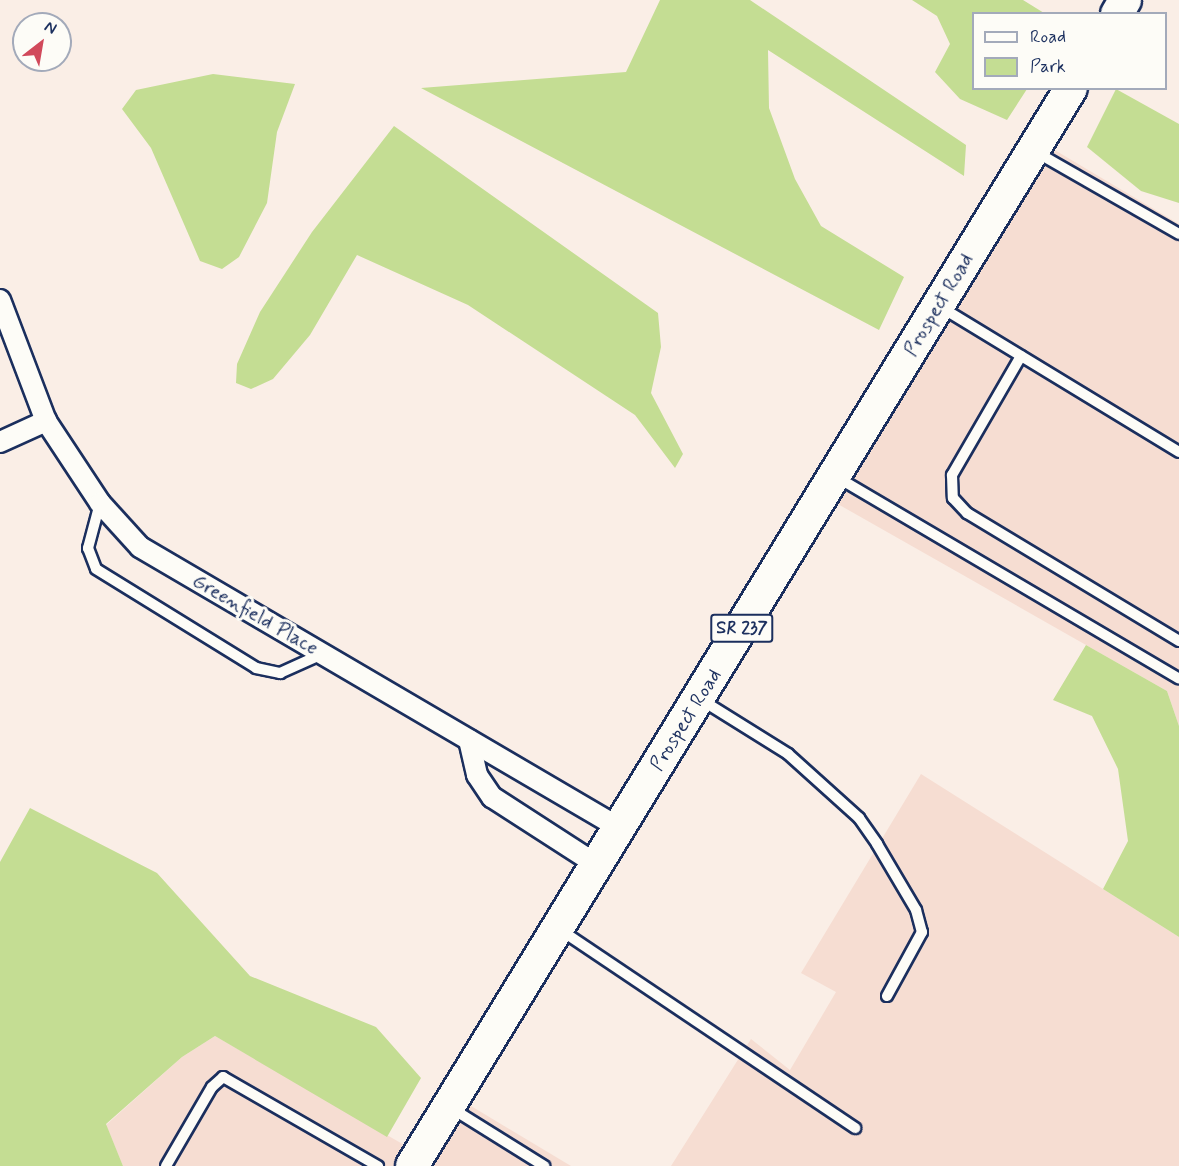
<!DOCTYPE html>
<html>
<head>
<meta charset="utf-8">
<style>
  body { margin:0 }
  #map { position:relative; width:1179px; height:1166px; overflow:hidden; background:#faeee6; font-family:Mynerve,sans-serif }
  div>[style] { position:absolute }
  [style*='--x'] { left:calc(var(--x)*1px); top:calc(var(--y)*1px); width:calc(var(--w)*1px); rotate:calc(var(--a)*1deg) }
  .built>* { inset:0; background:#f6ddd2 }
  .green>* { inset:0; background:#c4dd93 }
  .roads { filter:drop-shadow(2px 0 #1b2f5e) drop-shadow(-2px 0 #1b2f5e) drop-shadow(0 2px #1b2f5e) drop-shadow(0 -2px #1b2f5e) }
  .service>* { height:10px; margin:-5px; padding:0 5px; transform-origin:5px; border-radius:5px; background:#fdfcf7 }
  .minor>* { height:20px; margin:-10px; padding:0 10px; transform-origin:10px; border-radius:10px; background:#fdfcf7 }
  .primary>* { height:32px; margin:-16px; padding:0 16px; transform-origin:16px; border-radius:16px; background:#fdfcf7 }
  span { translate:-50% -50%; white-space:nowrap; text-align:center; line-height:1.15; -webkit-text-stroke:6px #fdfcf7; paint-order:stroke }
  .shield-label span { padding:2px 4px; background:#fdfcf7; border:2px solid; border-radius:4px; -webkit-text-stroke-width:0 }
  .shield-label { font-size:18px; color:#1b2f5e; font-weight:700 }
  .street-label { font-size:20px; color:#1b2f5e }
  .legend { position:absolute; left:972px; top:12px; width:195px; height:78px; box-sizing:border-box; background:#fdfcf7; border:2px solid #a3aaba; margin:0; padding:8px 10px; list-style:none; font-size:18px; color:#1b2f5e }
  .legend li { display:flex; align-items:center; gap:12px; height:30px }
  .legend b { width:30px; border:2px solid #a3aaba }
  .north { position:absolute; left:12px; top:12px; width:60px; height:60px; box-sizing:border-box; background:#fdfcf7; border:2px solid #a3aaba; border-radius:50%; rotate:31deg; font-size:16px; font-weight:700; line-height:24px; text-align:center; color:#1b2f5e }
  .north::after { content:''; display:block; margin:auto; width:21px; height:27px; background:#d1495b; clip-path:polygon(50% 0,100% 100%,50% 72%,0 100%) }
</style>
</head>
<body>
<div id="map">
  <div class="built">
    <i style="clip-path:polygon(1053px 149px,1179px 224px,1179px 726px,1167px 691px,836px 503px)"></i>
    <i style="clip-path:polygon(921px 774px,1179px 937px,1179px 1166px,671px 1166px,751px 1039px,790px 1070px,836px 992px,801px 973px)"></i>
    <i style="clip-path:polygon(215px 1036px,406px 1146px,396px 1166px,123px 1166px,106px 1125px,182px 1057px)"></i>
    <i style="clip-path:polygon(466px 1103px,571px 1166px,427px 1166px)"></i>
  </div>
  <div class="green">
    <i style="clip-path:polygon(660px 0,750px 0,966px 145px,964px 176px,768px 50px,769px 108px,795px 179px,821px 226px,904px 277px,879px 330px,421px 88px,626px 72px)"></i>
    <i style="clip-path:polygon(912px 0,1023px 0,1044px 13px,974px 14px,974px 88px,1027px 89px,1007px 120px,960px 99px,935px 72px,950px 44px,937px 16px)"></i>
    <i style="clip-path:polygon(213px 74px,295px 84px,277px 132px,267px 203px,239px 257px,222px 269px,200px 261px,151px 148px,122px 109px,136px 90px)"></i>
    <i style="clip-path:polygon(1116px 89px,1179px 124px,1179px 203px,1141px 191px,1087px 147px)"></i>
    <i style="clip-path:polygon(394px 126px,658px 313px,661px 347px,651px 393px,683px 454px,675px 468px,635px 415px,468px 305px,357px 255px,310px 335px,273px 379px,251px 389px,236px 383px,237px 364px,260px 312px,312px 232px)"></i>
    <i style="clip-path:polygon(1086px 645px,1167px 691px,1179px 726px,1179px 937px,1103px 889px,1128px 841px,1118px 769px,1092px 716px,1053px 700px)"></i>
    <i style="clip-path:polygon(30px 808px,157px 873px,250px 976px,376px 1027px,421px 1078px,387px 1137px,215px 1036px,182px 1057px,106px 1124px,123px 1166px,0 1166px,0 862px)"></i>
  </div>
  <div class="roads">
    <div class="service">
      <i style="--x:1036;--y:152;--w:165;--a:29.8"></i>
      <i style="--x:939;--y:306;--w:281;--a:31.3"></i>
      <i style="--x:1021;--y:356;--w:138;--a:120.1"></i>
      <i style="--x:952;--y:475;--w:23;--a:88"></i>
      <i style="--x:953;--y:498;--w:21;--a:47"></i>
      <i style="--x:967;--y:513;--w:248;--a:31.1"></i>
      <i style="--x:835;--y:476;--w:399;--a:30.5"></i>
      <i style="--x:100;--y:503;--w:47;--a:104.9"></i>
      <i style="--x:88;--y:548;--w:22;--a:69"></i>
      <i style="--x:96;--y:569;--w:188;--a:31.7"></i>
      <i style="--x:256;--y:668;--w:25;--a:12"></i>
      <i style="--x:280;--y:673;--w:46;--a:-24.3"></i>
      <i style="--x:700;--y:699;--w:104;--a:32"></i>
      <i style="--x:788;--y:754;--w:96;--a:42"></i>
      <i style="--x:859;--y:818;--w:32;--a:55"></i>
      <i style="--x:877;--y:844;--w:77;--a:59.4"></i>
      <i style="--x:916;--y:910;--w:23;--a:75"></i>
      <i style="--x:922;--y:932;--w:73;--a:118.7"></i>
      <i style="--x:559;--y:929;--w:357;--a:33.9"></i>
      <i style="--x:451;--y:1108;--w:110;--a:31.9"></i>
      <i style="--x:166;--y:1166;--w:91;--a:-59.8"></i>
      <i style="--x:212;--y:1087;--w:15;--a:-42"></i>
      <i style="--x:223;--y:1077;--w:179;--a:29.9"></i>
    </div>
    <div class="minor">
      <i style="--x:0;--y:300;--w:129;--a:69.2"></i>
      <i style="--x:46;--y:421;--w:98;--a:56.6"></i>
      <i style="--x:100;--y:503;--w:59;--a:47.7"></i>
      <i style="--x:140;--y:547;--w:554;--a:30.36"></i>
      <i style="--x:0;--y:442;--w:51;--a:-24.5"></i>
      <i style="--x:469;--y:740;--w:36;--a:77"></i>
      <i style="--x:477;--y:775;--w:27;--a:56"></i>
      <i style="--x:492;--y:797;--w:121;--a:32.9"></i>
    </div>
    <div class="primary">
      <i style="--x:1117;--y:14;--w:16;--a:-60"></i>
      <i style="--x:412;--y:1166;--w:1263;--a:-58.56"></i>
    </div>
  </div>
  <div class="shield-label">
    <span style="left:742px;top:628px">SR 237</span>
  </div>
  <div class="street-label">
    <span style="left:939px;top:305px;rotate:-59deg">Prospect Road</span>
    <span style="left:255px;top:615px;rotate:30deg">Greenfield Place</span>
    <span style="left:686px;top:720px;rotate:-58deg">Prospect Road</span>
  </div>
  <ul class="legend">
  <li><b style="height:8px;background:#fdfcf7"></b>Road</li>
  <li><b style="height:16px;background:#c4dd93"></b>Park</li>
  </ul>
  <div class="north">N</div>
</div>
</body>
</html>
